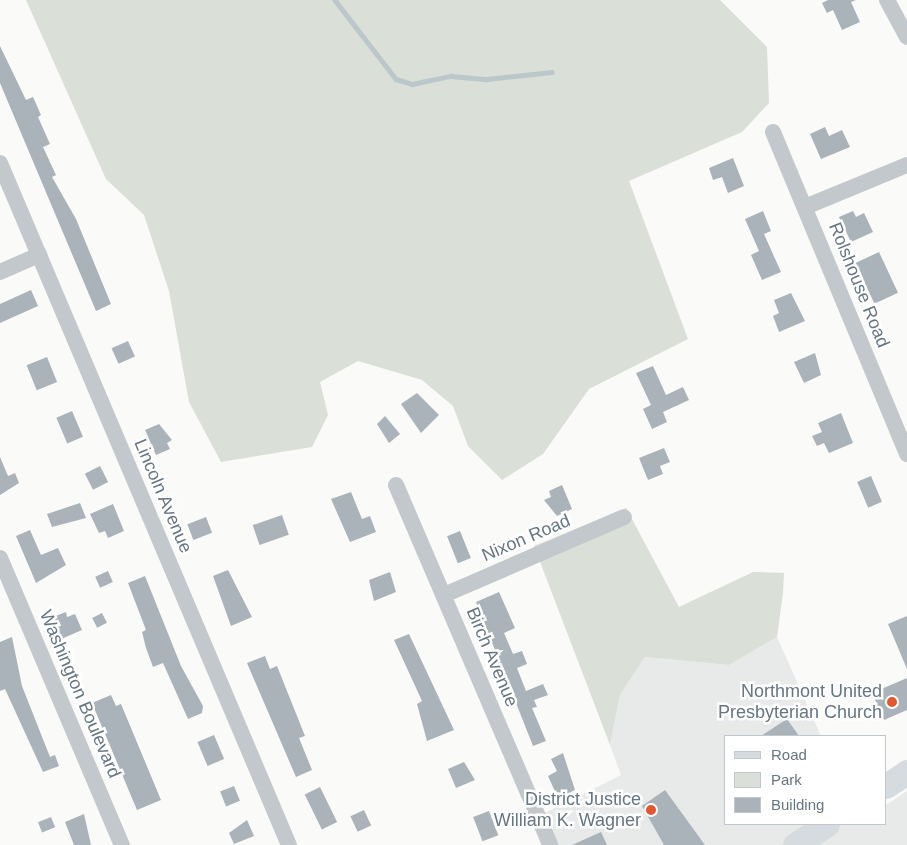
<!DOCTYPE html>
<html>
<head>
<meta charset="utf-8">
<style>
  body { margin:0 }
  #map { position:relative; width:907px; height:845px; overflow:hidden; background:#fafaf8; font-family:Arial,sans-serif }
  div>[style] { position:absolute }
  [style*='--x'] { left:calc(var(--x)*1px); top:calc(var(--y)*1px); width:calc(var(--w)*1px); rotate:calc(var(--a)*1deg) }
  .built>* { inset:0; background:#e8e9e9 }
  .green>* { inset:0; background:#dadfd7 }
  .stream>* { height:4.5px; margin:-2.25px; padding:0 2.25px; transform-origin:2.25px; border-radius:2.25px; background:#bbc7cb }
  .building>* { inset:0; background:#aab3b9; transform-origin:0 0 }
  .street>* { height:16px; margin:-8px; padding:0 8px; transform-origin:8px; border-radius:8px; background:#c3c8cc }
  .primary>* { height:25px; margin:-12.5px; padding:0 12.5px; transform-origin:12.5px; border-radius:12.5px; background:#d6dbdf }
  .dots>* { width:14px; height:14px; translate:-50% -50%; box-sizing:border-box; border:2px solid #fff; border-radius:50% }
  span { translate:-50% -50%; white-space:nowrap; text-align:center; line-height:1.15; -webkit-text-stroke:5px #fff; paint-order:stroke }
  .street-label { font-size:18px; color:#657683 }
  .poi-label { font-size:18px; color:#657683 }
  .right { translate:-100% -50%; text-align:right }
  .legend { position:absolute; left:724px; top:735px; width:162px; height:90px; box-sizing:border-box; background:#fff; border:1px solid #c1c8cd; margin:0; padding:6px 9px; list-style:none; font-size:15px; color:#657683 }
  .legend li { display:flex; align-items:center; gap:10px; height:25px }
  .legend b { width:25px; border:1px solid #c1c8cd }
</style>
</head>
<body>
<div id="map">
  <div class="built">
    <i style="clip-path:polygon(777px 637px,821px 736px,726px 736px,726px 824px,886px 824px,886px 805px,907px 791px,907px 845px,557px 845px,543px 814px,621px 775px,610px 745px,620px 695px,645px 657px,729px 665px)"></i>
  </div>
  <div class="green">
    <i style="clip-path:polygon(26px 0,720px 0,767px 47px,769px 103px,742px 132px,629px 181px,688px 339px,589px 389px,543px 454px,502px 480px,468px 446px,453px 406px,422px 380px,358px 361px,320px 382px,328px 415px,312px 447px,221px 462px,189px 402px,169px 291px,144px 215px,106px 179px)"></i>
    <i style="clip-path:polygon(626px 508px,679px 607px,753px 572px,784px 573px,783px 593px,777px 637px,729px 665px,645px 657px,620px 695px,610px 745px,534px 546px)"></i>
  </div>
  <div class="stream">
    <i style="--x:335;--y:0;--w:100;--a:52.3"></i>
    <i style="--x:396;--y:79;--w:17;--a:17"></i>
    <i style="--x:412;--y:84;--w:40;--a:-12"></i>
    <i style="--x:451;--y:76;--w:36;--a:5"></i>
    <i style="--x:487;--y:79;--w:65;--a:-6.1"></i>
  </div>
  <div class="building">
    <i style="clip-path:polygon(828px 0,856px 0,851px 2px,860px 22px,842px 30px,833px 10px,827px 13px,822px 3px)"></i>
    <i style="clip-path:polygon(0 46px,26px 100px,33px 97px,41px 115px,38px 117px,50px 144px,43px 147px,56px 175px,52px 177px,76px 219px,111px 304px,96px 311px,0 83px)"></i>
    <i style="clip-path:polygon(825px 127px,829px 136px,842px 130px,850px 147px,821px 159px,810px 134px)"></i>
    <i style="clip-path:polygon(733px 158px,744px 186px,728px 193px,722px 177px,713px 180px,709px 168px)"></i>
    <i style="clip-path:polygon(763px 211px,771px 231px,764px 234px,781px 272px,762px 280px,751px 255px,759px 251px,745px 219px)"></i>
    <i style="clip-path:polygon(853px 211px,856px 217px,864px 213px,873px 232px,851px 242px,839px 217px)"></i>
    <i style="left:879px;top:252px;width:45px;height:26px;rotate:65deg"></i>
    <i style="clip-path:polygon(31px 290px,38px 306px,0 323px,0 304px)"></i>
    <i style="clip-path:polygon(791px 293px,805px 321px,779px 332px,773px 316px,779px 313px,774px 300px)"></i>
    <i style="left:128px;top:341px;width:17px;height:18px;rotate:66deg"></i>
    <i style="clip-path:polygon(815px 353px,821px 375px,804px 383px,794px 362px)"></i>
    <i style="left:47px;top:357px;width:27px;height:22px;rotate:68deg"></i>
    <i style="clip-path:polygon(653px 366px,666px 395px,683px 387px,689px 400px,663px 412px,667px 422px,652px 429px,643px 409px,651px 405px,636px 373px)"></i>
    <i style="clip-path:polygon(417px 393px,439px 415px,421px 433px,401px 404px)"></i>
    <i style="left:72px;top:411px;width:28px;height:17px;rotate:67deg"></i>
    <i style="clip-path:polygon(841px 413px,853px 443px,829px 453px,824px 443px,817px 446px,812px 436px,822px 432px,818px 423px)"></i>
    <i style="clip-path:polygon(385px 416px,400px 434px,389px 443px,377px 424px)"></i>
    <i style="clip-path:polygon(159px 424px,172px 440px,167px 443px,170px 449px,156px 455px,145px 430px)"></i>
    <i style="clip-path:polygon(664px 448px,670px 462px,660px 466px,663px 474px,648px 480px,639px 458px)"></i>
    <i style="clip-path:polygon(0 457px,8px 476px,15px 473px,19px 483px,0 495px)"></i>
    <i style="left:100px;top:466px;width:18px;height:17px;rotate:63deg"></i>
    <i style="left:871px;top:476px;width:28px;height:15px;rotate:67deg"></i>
    <i style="clip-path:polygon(562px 485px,572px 509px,557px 516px,544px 500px,551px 497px,549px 491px)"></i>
    <i style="clip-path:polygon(351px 492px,362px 519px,370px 516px,376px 532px,350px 542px,331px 499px)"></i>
    <i style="clip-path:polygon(80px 503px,86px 518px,52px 527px,47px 514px)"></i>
    <i style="clip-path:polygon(113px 504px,124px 531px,108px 538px,105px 531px,99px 533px,90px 514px)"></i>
    <i style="left:282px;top:515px;width:21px;height:31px;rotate:71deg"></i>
    <i style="left:206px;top:517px;width:17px;height:20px;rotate:69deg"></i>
    <i style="clip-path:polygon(30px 530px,41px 555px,58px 548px,66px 565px,36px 583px,16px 536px)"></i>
    <i style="left:460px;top:531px;width:29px;height:14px;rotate:68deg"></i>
    <i style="clip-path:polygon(228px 570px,252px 617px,231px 626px,213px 576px)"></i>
    <i style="left:108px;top:571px;width:12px;height:14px;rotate:66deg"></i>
    <i style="clip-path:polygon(390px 572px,396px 592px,374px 601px,369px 580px)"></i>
    <i style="clip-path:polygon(145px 576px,181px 666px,203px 706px,202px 713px,188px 719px,163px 663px,153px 667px,146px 648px,142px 632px,146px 630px,128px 583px)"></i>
    <i style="clip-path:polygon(499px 592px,515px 628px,504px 633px,513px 654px,522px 651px,527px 664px,517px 668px,526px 691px,543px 684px,548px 695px,534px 700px,537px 707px,532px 708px,546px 741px,533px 746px,476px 602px)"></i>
    <i style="clip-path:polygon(66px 612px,67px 617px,75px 614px,82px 630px,59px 640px,53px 617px)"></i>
    <i style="left:102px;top:613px;width:11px;height:11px;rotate:63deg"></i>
    <i style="clip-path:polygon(907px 616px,907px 669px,888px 624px)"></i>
    <i style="clip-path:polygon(409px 634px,454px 730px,427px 741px,417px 704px,422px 701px,394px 640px)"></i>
    <i style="clip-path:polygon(12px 637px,22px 686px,50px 757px,55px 755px,59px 766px,43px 772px,5px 689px,0 691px,0 642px)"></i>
    <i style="clip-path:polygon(265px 656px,270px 669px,277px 666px,305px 736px,299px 738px,312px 770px,296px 777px,247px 663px)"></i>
    <i style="clip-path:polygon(907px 678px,907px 710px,884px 720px,872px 693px)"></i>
    <i style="clip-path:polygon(111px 695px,116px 706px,121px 704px,161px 800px,137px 810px,92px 703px)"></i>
    <i style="clip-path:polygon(787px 719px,799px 736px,761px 736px)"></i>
    <i style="left:214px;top:735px;width:26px;height:18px;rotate:67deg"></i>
    <i style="clip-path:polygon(563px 753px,575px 790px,558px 798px,548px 776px,557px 771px,551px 759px)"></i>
    <i style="clip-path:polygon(464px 762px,475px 780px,456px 788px,448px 769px)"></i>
    <i style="left:234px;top:786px;width:16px;height:15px;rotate:68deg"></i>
    <i style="left:320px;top:787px;width:39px;height:17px;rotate:64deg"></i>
    <i style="clip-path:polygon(665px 790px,705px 845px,664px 845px,642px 806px)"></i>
    <i style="left:364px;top:810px;width:17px;height:15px;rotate:65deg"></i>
    <i style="left:489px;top:811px;width:26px;height:17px;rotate:69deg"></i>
    <i style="clip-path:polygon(84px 814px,91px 845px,74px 845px,65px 822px)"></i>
    <i style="left:51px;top:817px;width:11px;height:14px;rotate:68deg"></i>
    <i style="clip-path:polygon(247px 820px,254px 836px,234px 844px,229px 833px)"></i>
    <i style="clip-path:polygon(601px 832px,607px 845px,572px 845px)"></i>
  </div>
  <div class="street">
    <i style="--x:887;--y:0;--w:42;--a:61.6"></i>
    <i style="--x:773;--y:132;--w:349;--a:67.4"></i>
    <i style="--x:0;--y:163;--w:741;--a:67.04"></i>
    <i style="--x:805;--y:207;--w:110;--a:-22.4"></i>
    <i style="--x:0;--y:272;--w:43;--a:-23.6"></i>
    <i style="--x:396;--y:485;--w:392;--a:66.8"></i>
    <i style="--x:0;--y:558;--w:312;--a:67"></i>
    <i style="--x:444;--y:595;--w:196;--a:-23.4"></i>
  </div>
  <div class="primary">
    <i style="--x:886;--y:786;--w:25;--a:-34"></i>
    <i style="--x:795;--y:845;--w:38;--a:-33"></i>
  </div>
  <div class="dots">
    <i style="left:892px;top:702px;background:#e4572e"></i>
    <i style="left:651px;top:810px;background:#e4572e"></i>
  </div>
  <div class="street-label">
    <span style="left:859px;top:285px;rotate:68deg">Rolshouse Road</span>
    <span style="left:163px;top:496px;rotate:67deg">Lincoln Avenue</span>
    <span style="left:526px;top:538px;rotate:-23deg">Nixon Road</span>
    <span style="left:492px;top:657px;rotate:67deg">Birch Avenue</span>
    <span style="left:80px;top:694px;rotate:67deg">Washington Boulevard</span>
  </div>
  <div class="poi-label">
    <span class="right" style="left:882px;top:702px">Northmont United<br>Presbyterian Church</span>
    <span class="right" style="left:641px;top:810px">District Justice<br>William K. Wagner</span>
  </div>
  <ul class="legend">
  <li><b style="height:6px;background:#d6dbdf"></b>Road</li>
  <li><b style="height:14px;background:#dadfd7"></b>Park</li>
  <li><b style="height:14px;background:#aab3b9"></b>Building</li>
  </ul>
</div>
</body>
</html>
